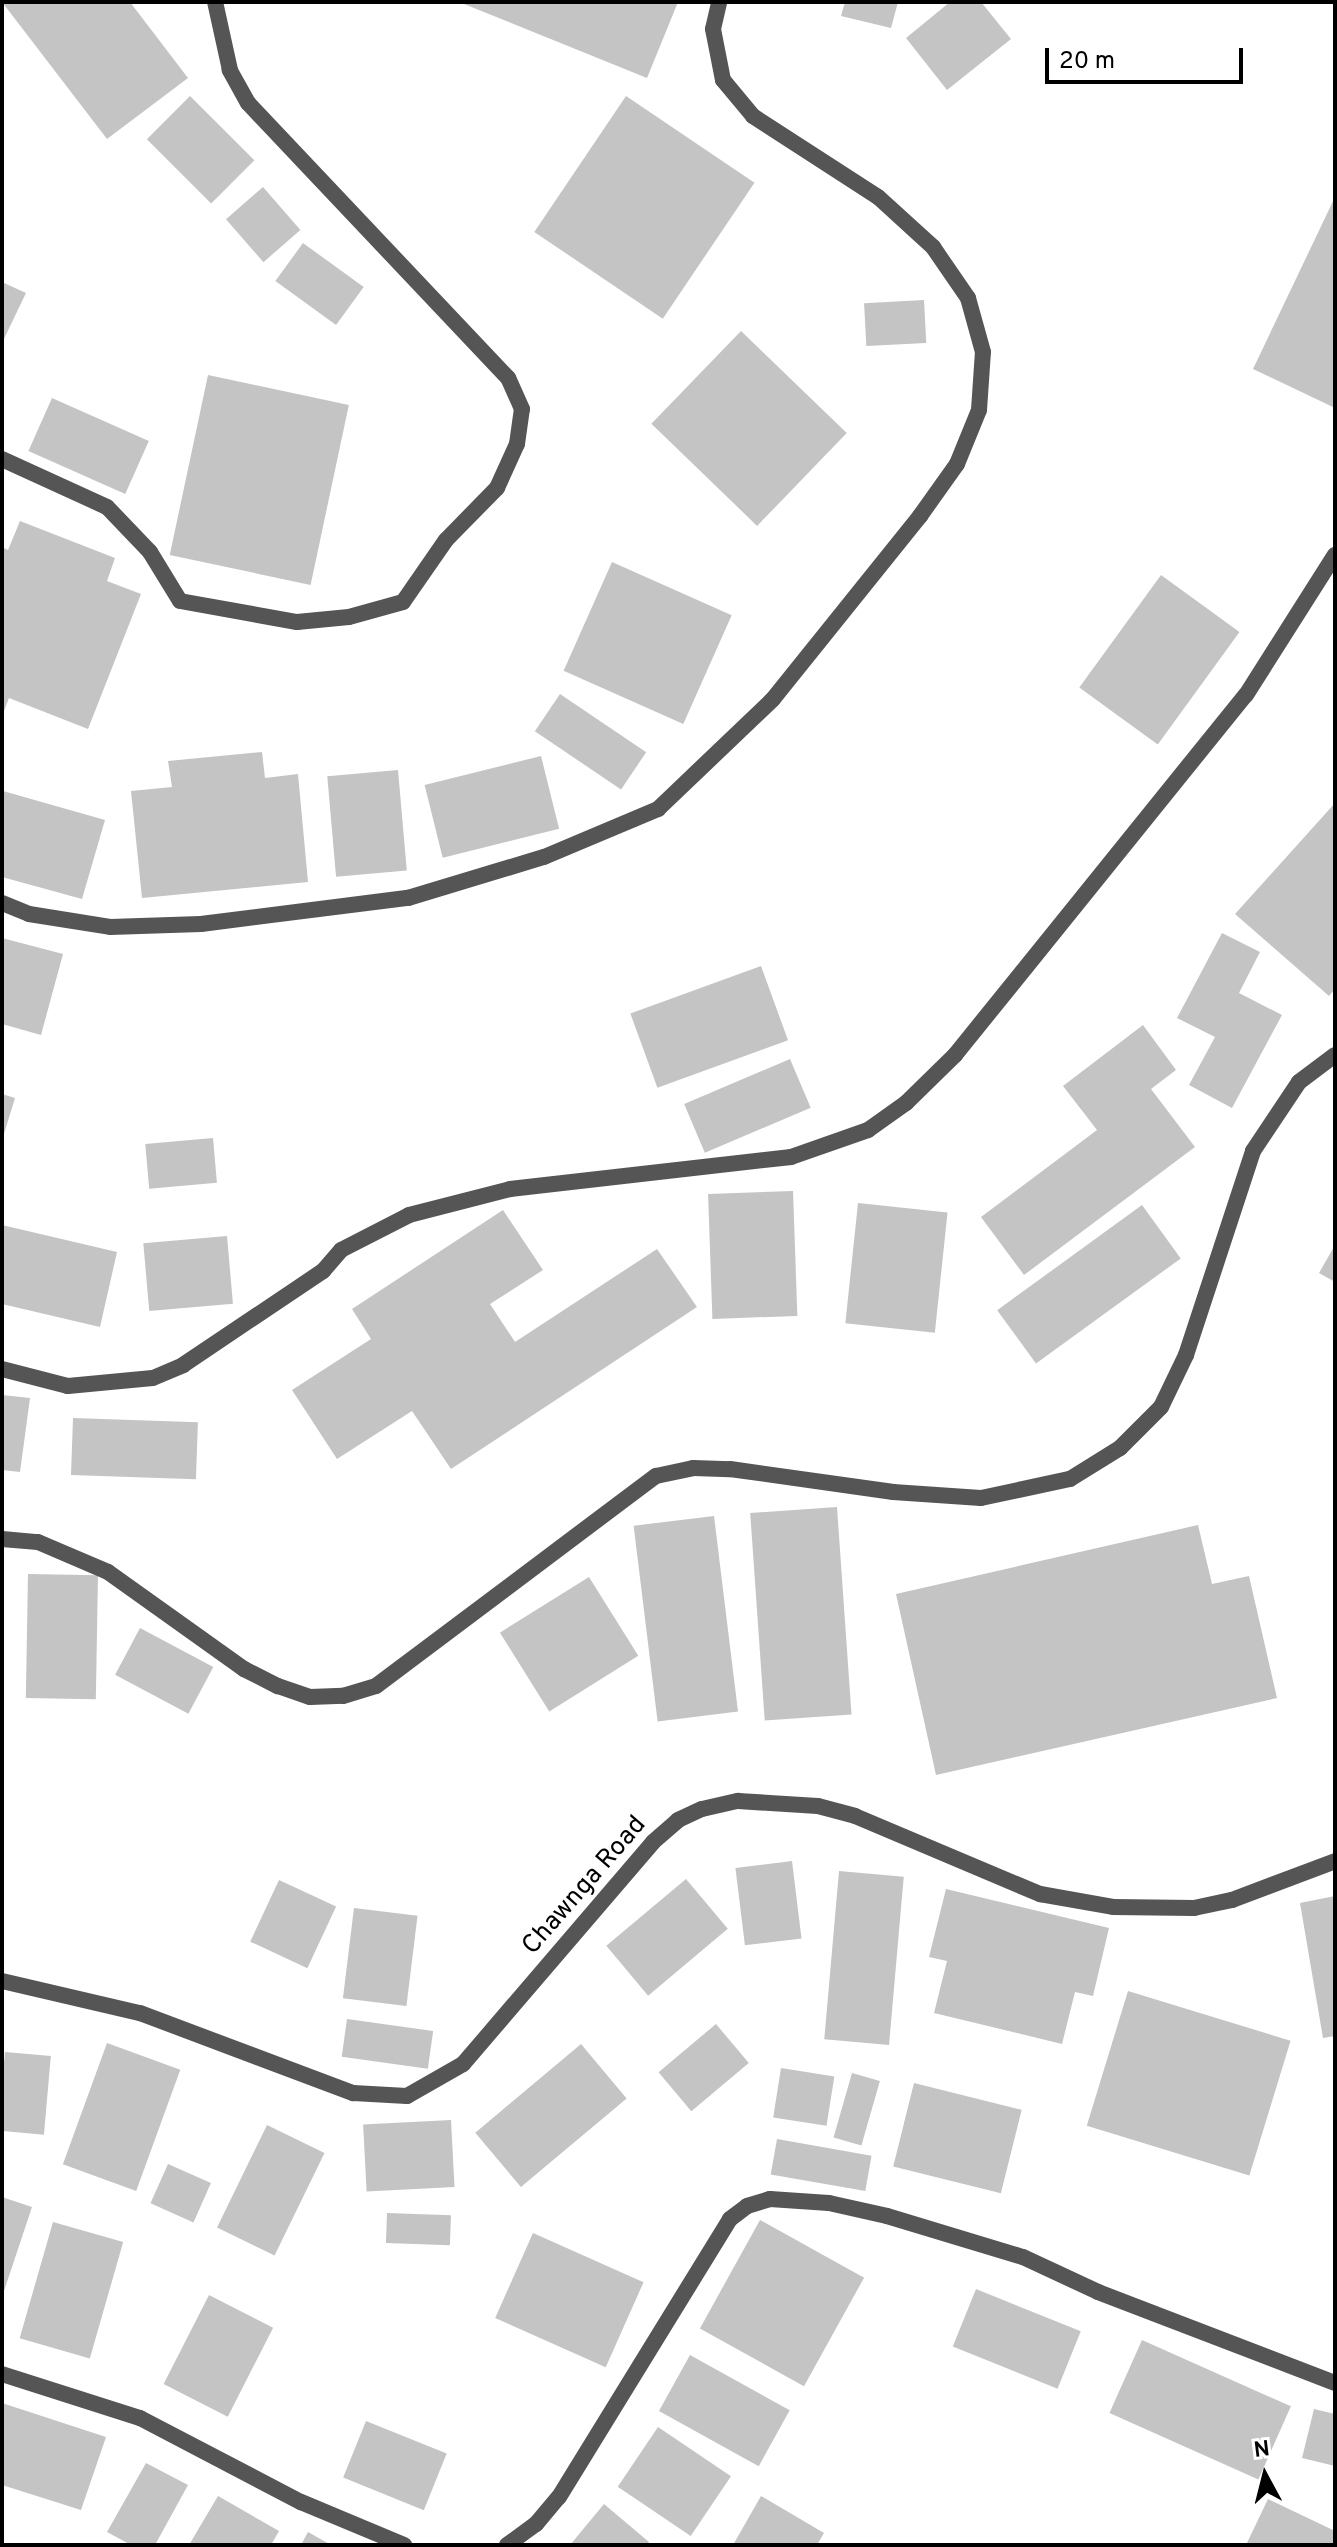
<!DOCTYPE html>
<html>
<head>
<meta charset="utf-8">
<style>
  body { margin:0 }
  #map { position:relative; width:1337px; height:2547px; overflow:hidden; background:#fff; font-family:Overpass,sans-serif }
  div>[style] { position:absolute }
  [style*='--x'] { left:calc(var(--x)*1px); top:calc(var(--y)*1px); width:calc(var(--w)*1px); rotate:calc(var(--a)*1deg) }
  .building>* { inset:0; background:#c4c4c4; transform-origin:0 0 }
  .street>* { height:16px; margin:-8px; padding:0 8px; transform-origin:8px; border-radius:8px; background:#555 }
  span { translate:-50% -50%; white-space:nowrap; text-align:center; line-height:1.15; -webkit-text-stroke:6px #fff; paint-order:stroke }
  .street-label { font-size:26px; color:#000 }
  .frame { position:absolute; inset:0; border:4px solid #000; pointer-events:none }
  .north { position:absolute; left:1225px; top:2435px; width:80px; height:80px; -webkit-text-stroke:6px #fff; paint-order:stroke; rotate:353deg; font-size:22px; font-weight:700; line-height:32px; text-align:center; color:#000 }
  .north::after { content:''; display:block; margin:auto; width:28px; height:36px; background:#000; clip-path:polygon(50% 0,100% 100%,50% 72%,0 100%) }
  .scale { position:absolute; left:1045px; top:48px; width:198px; height:36px; box-sizing:border-box; border:4px solid #000; border-top:0; padding-left:10px; font-size:24px; line-height:28px; white-space:nowrap; color:#000; -webkit-text-stroke:6px #fff; paint-order:stroke }
</style>
</head>
<body>
<div id="map">
  <div class="building">
    <i style="clip-path:polygon(2px 2px,130px 2px,188px 78px,107px 139px)"></i>
    <i style="clip-path:polygon(459px 2px,678px 2px,647px 78px)"></i>
    <i style="clip-path:polygon(845px 2px,898px 2px,891px 28px,841px 16px)"></i>
    <i style="clip-path:polygon(950px 2px,981px 2px,1011px 39px,947px 90px,906px 38px)"></i>
    <i style="left:190px;top:96px;width:91px;height:61px;rotate:45deg"></i>
    <i style="left:626px;top:96px;width:155px;height:164px;rotate:34deg"></i>
    <i style="left:263px;top:187px;width:57px;height:49px;rotate:49deg"></i>
    <i style="clip-path:polygon(1335px 197px,1335px 408px,1253px 369px)"></i>
    <i style="left:303px;top:243px;width:75px;height:47px;rotate:36deg"></i>
    <i style="clip-path:polygon(2px 282px,26px 293px,2px 343px)"></i>
    <i style="left:924px;top:300px;width:43px;height:60px;rotate:87deg"></i>
    <i style="left:741px;top:331px;width:147px;height:129px;rotate:44deg"></i>
    <i style="left:208px;top:375px;width:144px;height:184px;rotate:12deg"></i>
    <i style="left:52px;top:398px;width:106px;height:58px;rotate:24deg"></i>
    <i style="clip-path:polygon(20px 521px,115px 558px,107px 581px,141px 594px,88px 729px,9px 698px,2px 716px,2px 547px,8px 550px)"></i>
    <i style="left:612px;top:562px;width:131px;height:119px;rotate:24deg"></i>
    <i style="left:1161px;top:575px;width:97px;height:139px;rotate:36deg"></i>
    <i style="left:560px;top:694px;width:104px;height:45px;rotate:34deg"></i>
    <i style="clip-path:polygon(262px 752px,265px 778px,298px 774px,308px 882px,142px 898px,131px 791px,172px 787px,168px 761px)"></i>
    <i style="left:541px;top:756px;width:75px;height:120px;rotate:76deg"></i>
    <i style="left:398px;top:770px;width:101px;height:71px;rotate:85deg"></i>
    <i style="clip-path:polygon(3px 791px,105px 820px,82px 899px,2px 877px)"></i>
    <i style="clip-path:polygon(1335px 803px,1335px 989px,1329px 996px,1235px 914px)"></i>
    <i style="clip-path:polygon(1222px 933px,1260px 952px,1239px 993px,1282px 1015px,1232px 1108px,1189px 1085px,1215px 1037px,1177px 1018px)"></i>
    <i style="clip-path:polygon(2px 938px,63px 954px,41px 1035px,2px 1024px)"></i>
    <i style="left:761px;top:966px;width:79px;height:139px;rotate:70deg"></i>
    <i style="clip-path:polygon(1143px 1025px,1176px 1070px,1151px 1089px,1195px 1147px,1024px 1275px,981px 1217px,1097px 1130px,1063px 1086px)"></i>
    <i style="left:790px;top:1059px;width:53px;height:115px;rotate:67deg"></i>
    <i style="clip-path:polygon(2px 1094px,15px 1098px,3px 1137px,2px 1137px)"></i>
    <i style="left:213px;top:1138px;width:45px;height:68px;rotate:85deg"></i>
    <i style="left:793px;top:1191px;width:125px;height:85px;rotate:88deg"></i>
    <i style="left:858px;top:1203px;width:90px;height:121px;rotate:6deg"></i>
    <i style="left:1142px;top:1205px;width:66px;height:179px;rotate:54deg"></i>
    <i style="clip-path:polygon(503px 1210px,543px 1270px,490px 1304px,515px 1342px,657px 1249px,697px 1307px,451px 1469px,412px 1411px,337px 1459px,292px 1390px,371px 1339px,352px 1309px)"></i>
    <i style="clip-path:polygon(2px 1225px,117px 1252px,100px 1327px,2px 1304px)"></i>
    <i style="left:227px;top:1236px;width:68px;height:84px;rotate:85deg"></i>
    <i style="clip-path:polygon(1335px 1245px,1335px 1282px,1319px 1273px)"></i>
    <i style="clip-path:polygon(2px 1395px,30px 1398px,20px 1472px,2px 1470px)"></i>
    <i style="left:73px;top:1418px;width:125px;height:57px;rotate:2deg"></i>
    <i style="left:837px;top:1507px;width:208px;height:87px;rotate:86deg"></i>
    <i style="left:714px;top:1516px;width:197px;height:81px;rotate:83deg"></i>
    <i style="clip-path:polygon(1198px 1525px,1212px 1584px,1249px 1576px,1277px 1698px,936px 1775px,896px 1594px)"></i>
    <i style="left:28px;top:1574px;width:70px;height:124px;rotate:1deg"></i>
    <i style="left:589px;top:1577px;width:93px;height:105px;rotate:58deg"></i>
    <i style="left:140px;top:1628px;width:83px;height:53px;rotate:28deg"></i>
    <i style="left:792px;top:1861px;width:78px;height:57px;rotate:83deg"></i>
    <i style="left:839px;top:1871px;width:65px;height:169px;rotate:5deg"></i>
    <i style="left:686px;top:1879px;width:65px;height:104px;rotate:50deg"></i>
    <i style="left:279px;top:1880px;width:63px;height:68px;rotate:25deg"></i>
    <i style="clip-path:polygon(946px 1889px,1109px 1928px,1093px 1996px,1075px 1992px,1062px 2044px,934px 2013px,947px 1961px,929px 1957px)"></i>
    <i style="clip-path:polygon(1335px 1896px,1335px 2036px,1323px 2038px,1300px 1903px)"></i>
    <i style="left:354px;top:1908px;width:64px;height:91px;rotate:7deg"></i>
    <i style="left:1128px;top:1991px;width:170px;height:141px;rotate:17deg"></i>
    <i style="left:347px;top:2019px;width:87px;height:38px;rotate:8deg"></i>
    <i style="left:716px;top:2024px;width:51px;height:75px;rotate:50deg"></i>
    <i style="left:107px;top:2043px;width:78px;height:129px;rotate:20deg"></i>
    <i style="left:581px;top:2044px;width:71px;height:138px;rotate:50deg"></i>
    <i style="left:5px;top:2052px;width:46px;height:79px;rotate:5deg"></i>
    <i style="left:781px;top:2068px;width:54px;height:50px;rotate:9deg"></i>
    <i style="left:852px;top:2073px;width:29px;height:67px;rotate:16deg"></i>
    <i style="left:914px;top:2083px;width:111px;height:86px;rotate:14deg"></i>
    <i style="left:451px;top:2120px;width:67px;height:88px;rotate:87deg"></i>
    <i style="left:267px;top:2125px;width:64px;height:114px;rotate:26deg"></i>
    <i style="left:777px;top:2139px;width:96px;height:36px;rotate:10deg"></i>
    <i style="left:168px;top:2164px;width:47px;height:43px;rotate:24deg"></i>
    <i style="clip-path:polygon(2px 2197px,32px 2207px,3px 2294px,2px 2293px)"></i>
    <i style="left:387px;top:2213px;width:64px;height:30px;rotate:2deg"></i>
    <i style="left:760px;top:2220px;width:119px;height:124px;rotate:29deg"></i>
    <i style="left:53px;top:2222px;width:73px;height:121px;rotate:16deg"></i>
    <i style="left:533px;top:2233px;width:121px;height:93px;rotate:24deg"></i>
    <i style="left:976px;top:2289px;width:113px;height:62px;rotate:22deg"></i>
    <i style="left:209px;top:2295px;width:72px;height:100px;rotate:27deg"></i>
    <i style="left:1142px;top:2340px;width:163px;height:80px;rotate:24deg"></i>
    <i style="left:690px;top:2355px;width:114px;height:64px;rotate:29deg"></i>
    <i style="clip-path:polygon(2px 2403px,106px 2437px,81px 2510px,2px 2485px)"></i>
    <i style="clip-path:polygon(1314px 2409px,1335px 2414px,1335px 2466px,1302px 2458px)"></i>
    <i style="left:366px;top:2421px;width:87px;height:61px;rotate:22deg"></i>
    <i style="left:658px;top:2427px;width:88px;height:72px;rotate:34deg"></i>
    <i style="clip-path:polygon(146px 2463px,188px 2485px,155px 2545px,131px 2545px,107px 2532px)"></i>
    <i style="clip-path:polygon(218px 2496px,279px 2531px,271px 2545px,189px 2545px)"></i>
    <i style="clip-path:polygon(761px 2496px,824px 2533px,817px 2545px,733px 2545px)"></i>
    <i style="clip-path:polygon(1268px 2499px,1335px 2531px,1335px 2545px,1246px 2545px)"></i>
    <i style="clip-path:polygon(604px 2504px,649px 2542px,647px 2545px,570px 2545px)"></i>
    <i style="clip-path:polygon(308px 2532px,331px 2545px,301px 2545px)"></i>
  </div>
  <div class="street">
    <i style="--x:2;--y:459;--w:115;--a:24.6"></i>
    <i style="--x:107;--y:507;--w:62;--a:46.3"></i>
    <i style="--x:150;--y:552;--w:57;--a:58.5"></i>
    <i style="--x:180;--y:601;--w:119;--a:10.2"></i>
    <i style="--x:297;--y:622;--w:52;--a:-5.5"></i>
    <i style="--x:349;--y:617;--w:56;--a:-15.5"></i>
    <i style="--x:403;--y:602;--w:75;--a:-55.3"></i>
    <i style="--x:446;--y:540;--w:73;--a:-45.6"></i>
    <i style="--x:497;--y:488;--w:48;--a:-65.6"></i>
    <i style="--x:517;--y:444;--w:35;--a:-82"></i>
    <i style="--x:522;--y:409;--w:34;--a:-114"></i>
    <i style="--x:508;--y:378;--w:378;--a:-133.4"></i>
    <i style="--x:248;--y:103;--w:38;--a:-119"></i>
    <i style="--x:230;--y:70;--w:70;--a:-102.4"></i>
    <i style="--x:2;--y:903;--w:29;--a:22"></i>
    <i style="--x:29;--y:914;--w:82;--a:9.1"></i>
    <i style="--x:110;--y:927;--w:91;--a:-1.9"></i>
    <i style="--x:201;--y:924;--w:209;--a:-7.2"></i>
    <i style="--x:408;--y:898;--w:142;--a:-16.8"></i>
    <i style="--x:544;--y:857;--w:124;--a:-22.8"></i>
    <i style="--x:658;--y:809;--w:159;--a:-43.7"></i>
    <i style="--x:773;--y:699;--w:235;--a:-51.2"></i>
    <i style="--x:920;--y:516;--w:64;--a:-54.6"></i>
    <i style="--x:957;--y:464;--w:58;--a:-67.8"></i>
    <i style="--x:979;--y:410;--w:58;--a:-86.1"></i>
    <i style="--x:983;--y:352;--w:56;--a:-105.5"></i>
    <i style="--x:968;--y:298;--w:62;--a:-124.5"></i>
    <i style="--x:933;--y:247;--w:74;--a:-137.7"></i>
    <i style="--x:878;--y:197;--w:149;--a:-147.1"></i>
    <i style="--x:753;--y:116;--w:47;--a:-129.8"></i>
    <i style="--x:723;--y:80;--w:52;--a:-101.1"></i>
    <i style="--x:713;--y:29;--w:28;--a:-77"></i>
    <i style="--x:2;--y:1369;--w:68;--a:14.4"></i>
    <i style="--x:68;--y:1386;--w:85;--a:-5.4"></i>
    <i style="--x:153;--y:1378;--w:33;--a:-23"></i>
    <i style="--x:183;--y:1365;--w:169;--a:-33.9"></i>
    <i style="--x:323;--y:1271;--w:28;--a:-49"></i>
    <i style="--x:341;--y:1250;--w:76;--a:-27.2"></i>
    <i style="--x:409;--y:1215;--w:104;--a:-14.4"></i>
    <i style="--x:510;--y:1189;--w:283;--a:-6.5"></i>
    <i style="--x:791;--y:1157;--w:82;--a:-19.3"></i>
    <i style="--x:868;--y:1130;--w:47;--a:-35.4"></i>
    <i style="--x:906;--y:1103;--w:69;--a:-44.4"></i>
    <i style="--x:955;--y:1055;--w:463;--a:-51.1"></i>
    <i style="--x:1246;--y:695;--w:166;--a:-57.6"></i>
    <i style="--x:2;--y:1539;--w:36;--a:5"></i>
    <i style="--x:38;--y:1542;--w:76;--a:23.2"></i>
    <i style="--x:108;--y:1572;--w:167;--a:35.5"></i>
    <i style="--x:244;--y:1669;--w:38;--a:27"></i>
    <i style="--x:278;--y:1686;--w:34;--a:19"></i>
    <i style="--x:310;--y:1697;--w:33;--a:-2"></i>
    <i style="--x:343;--y:1696;--w:34;--a:-17"></i>
    <i style="--x:376;--y:1686;--w:350;--a:-36.9"></i>
    <i style="--x:656;--y:1476;--w:38;--a:-12"></i>
    <i style="--x:693;--y:1468;--w:37;--a:2"></i>
    <i style="--x:730;--y:1469;--w:165;--a:8"></i>
    <i style="--x:893;--y:1492;--w:88;--a:3.9"></i>
    <i style="--x:981;--y:1498;--w:91;--a:-12.1"></i>
    <i style="--x:1070;--y:1479;--w:59;--a:-31.8"></i>
    <i style="--x:1120;--y:1448;--w:58;--a:-45"></i>
    <i style="--x:1161;--y:1407;--w:58;--a:-64.3"></i>
    <i style="--x:1186;--y:1355;--w:215;--a:-71.8"></i>
    <i style="--x:1253;--y:1151;--w:83;--a:-56.3"></i>
    <i style="--x:1299;--y:1082;--w:45;--a:-36.9"></i>
    <i style="--x:2;--y:1981;--w:142;--a:13.1"></i>
    <i style="--x:140;--y:2013;--w:228;--a:20.6"></i>
    <i style="--x:353;--y:2093;--w:54;--a:3.2"></i>
    <i style="--x:407;--y:2096;--w:64;--a:-29.7"></i>
    <i style="--x:463;--y:2064;--w:292;--a:-49.4"></i>
    <i style="--x:653;--y:1842;--w:33;--a:-41"></i>
    <i style="--x:678;--y:1820;--w:26;--a:-25"></i>
    <i style="--x:702;--y:1809;--w:37;--a:-13"></i>
    <i style="--x:738;--y:1801;--w:80;--a:3.6"></i>
    <i style="--x:818;--y:1806;--w:38;--a:15"></i>
    <i style="--x:855;--y:1816;--w:201;--a:22.9"></i>
    <i style="--x:1040;--y:1894;--w:74;--a:10.1"></i>
    <i style="--x:1113;--y:1907;--w:81;--a:0.7"></i>
    <i style="--x:1194;--y:1908;--w:39;--a:-12"></i>
    <i style="--x:1232;--y:1900;--w:110;--a:-20.7"></i>
    <i style="--x:2;--y:2374;--w:145;--a:17.7"></i>
    <i style="--x:140;--y:2418;--w:182;--a:27.6"></i>
    <i style="--x:301;--y:2502;--w:112;--a:22.7"></i>
    <i style="--x:507;--y:2545;--w:36;--a:-36"></i>
    <i style="--x:536;--y:2524;--w:35;--a:-50"></i>
    <i style="--x:559;--y:2497;--w:326;--a:-58.4"></i>
    <i style="--x:730;--y:2219;--w:21;--a:-37"></i>
    <i style="--x:747;--y:2206;--w:24;--a:-17"></i>
    <i style="--x:770;--y:2199;--w:59;--a:3.9"></i>
    <i style="--x:829;--y:2203;--w:59;--a:12.6"></i>
    <i style="--x:887;--y:2216;--w:142;--a:16.8"></i>
    <i style="--x:1023;--y:2257;--w:83;--a:25"></i>
    <i style="--x:1098;--y:2292;--w:254;--a:21"></i>
  </div>
  <div class="street-label">
    <span style="left:585px;top:1886px;rotate:-49deg">Chawnga Road</span>
  </div>
  <div class="frame"></div>
  <div class="north">N</div>
  <div class="scale">20 m</div>
</div>
</body>
</html>
